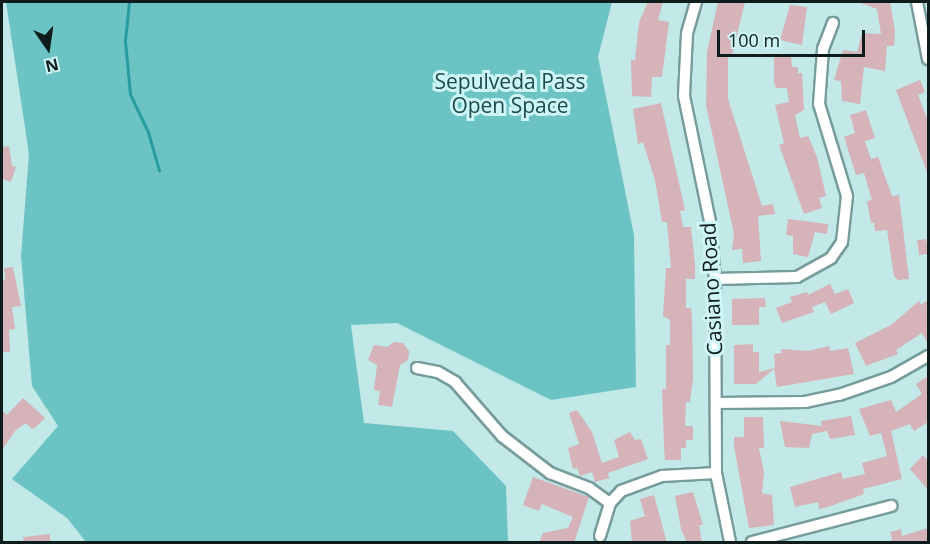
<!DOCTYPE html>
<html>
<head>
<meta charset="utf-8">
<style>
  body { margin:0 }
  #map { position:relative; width:930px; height:544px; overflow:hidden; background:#c2e8e8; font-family:"Open Sans",sans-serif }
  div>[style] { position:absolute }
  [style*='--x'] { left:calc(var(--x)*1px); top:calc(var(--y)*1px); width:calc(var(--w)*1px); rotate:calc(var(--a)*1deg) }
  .green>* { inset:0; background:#6cc3c4 }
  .stream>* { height:3px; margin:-1.5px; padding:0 1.5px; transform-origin:1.5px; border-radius:1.5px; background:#289c9e }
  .building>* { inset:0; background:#d5b3b8; transform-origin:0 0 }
  .roads { filter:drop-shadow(2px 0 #779c9c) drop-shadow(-2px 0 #779c9c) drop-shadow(0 2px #779c9c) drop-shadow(0 -2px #779c9c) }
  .minor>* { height:10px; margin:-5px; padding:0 5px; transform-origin:5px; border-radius:5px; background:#fff }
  span { translate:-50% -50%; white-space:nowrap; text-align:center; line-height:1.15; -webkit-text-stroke:6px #cff6f6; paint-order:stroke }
  .park-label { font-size:21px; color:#1a4a4b }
  .street-label { font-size:21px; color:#0e1c1c }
  .frame { position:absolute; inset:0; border:3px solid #0e1c1c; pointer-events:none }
  .north { position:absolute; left:18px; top:18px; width:60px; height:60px; -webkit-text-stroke:4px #cff6f6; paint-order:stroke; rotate:167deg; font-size:16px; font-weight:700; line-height:24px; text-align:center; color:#0e1c1c }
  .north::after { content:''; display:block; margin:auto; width:21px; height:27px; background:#0e1c1c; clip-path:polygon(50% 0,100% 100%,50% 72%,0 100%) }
  .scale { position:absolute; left:717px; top:30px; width:148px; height:27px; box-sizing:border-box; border:3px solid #0e1c1c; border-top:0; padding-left:8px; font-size:18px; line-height:21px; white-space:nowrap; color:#0e1c1c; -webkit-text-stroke:4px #cff6f6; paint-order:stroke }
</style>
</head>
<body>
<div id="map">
  <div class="green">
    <i style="clip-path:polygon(6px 2px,612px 2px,598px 57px,634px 235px,636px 387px,551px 400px,397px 323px,351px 325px,364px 423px,453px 431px,506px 486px,508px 542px,86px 542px,67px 518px,12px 479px,58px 426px,32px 386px,21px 256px,29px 154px)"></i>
  </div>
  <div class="stream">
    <i style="--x:129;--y:2;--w:39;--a:96"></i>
    <i style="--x:125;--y:41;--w:53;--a:84.6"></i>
    <i style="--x:130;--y:94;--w:42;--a:64.7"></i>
    <i style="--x:148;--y:132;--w:40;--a:74"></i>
  </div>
  <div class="building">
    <i style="clip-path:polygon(648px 2px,663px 2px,658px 20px,669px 22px,662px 77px,652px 77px,651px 97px,632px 96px,631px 60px,635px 60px,639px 22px)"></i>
    <i style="clip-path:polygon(718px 2px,745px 2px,732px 55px,728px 54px,728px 99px,762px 206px,773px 204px,775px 214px,758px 216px,761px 261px,743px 263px,742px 249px,732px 250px,734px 234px,706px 105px,707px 52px)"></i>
    <i style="clip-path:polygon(858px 2px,890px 2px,895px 31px,894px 46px,887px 46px,885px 71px,864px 67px,860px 104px,842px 101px,841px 81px,834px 80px,843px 50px,857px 52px,862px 33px,881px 34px,877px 9px)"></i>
    <i style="clip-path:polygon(790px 5px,807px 7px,802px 45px,780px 40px)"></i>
    <i style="clip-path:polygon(774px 55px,791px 55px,792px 67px,798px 67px,798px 73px,802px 73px,804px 110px,795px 115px,800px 138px,808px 136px,817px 157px,826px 196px,819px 198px,822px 208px,804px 214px,779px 145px,784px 143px,775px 105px,789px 102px,787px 88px,776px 88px,774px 82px)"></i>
    <i style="clip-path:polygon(920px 80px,925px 92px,918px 95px,928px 121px,928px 175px,896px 90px)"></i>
    <i style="clip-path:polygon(661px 103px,685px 210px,680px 211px,683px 227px,691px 227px,695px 265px,695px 279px,686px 279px,686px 308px,691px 308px,692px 317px,693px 379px,690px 402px,686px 402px,685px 426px,693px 426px,693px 440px,686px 440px,686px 448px,681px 448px,681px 460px,665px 460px,664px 447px,662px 389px,666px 389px,666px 345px,670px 345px,670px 320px,663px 316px,666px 268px,671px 268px,667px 222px,662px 222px,655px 180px,643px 142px,638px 144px,633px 109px)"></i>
    <i style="clip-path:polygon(866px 110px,875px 138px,865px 141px,871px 159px,878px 157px,892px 196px,899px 195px,909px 279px,898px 280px,894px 276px,887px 230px,875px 231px,874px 223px,871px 223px,867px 201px,872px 200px,864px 173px,856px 175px,844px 137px,855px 133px,850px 115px)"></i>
    <i style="clip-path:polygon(9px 146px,12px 166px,16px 167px,11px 182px,2px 179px,2px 147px)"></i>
    <i style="clip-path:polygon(788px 219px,828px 224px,827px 234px,815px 232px,808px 257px,793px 254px,793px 236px,786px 235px)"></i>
    <i style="left:926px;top:239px;width:15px;height:9px;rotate:82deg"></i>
    <i style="clip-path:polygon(13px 267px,21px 306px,12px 307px,15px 329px,9px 330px,10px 352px,2px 352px,2px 281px,5px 280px,4px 268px)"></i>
    <i style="clip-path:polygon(830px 284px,835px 294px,848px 289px,854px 303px,831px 314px,825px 302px,812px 307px,814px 312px,782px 323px,776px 308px,792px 302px,790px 297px,807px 292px,808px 295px)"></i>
    <i style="clip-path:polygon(765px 298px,766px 307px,759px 307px,759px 325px,732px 325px,732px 299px)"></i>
    <i style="clip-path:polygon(928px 300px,928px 344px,922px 333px,896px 350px,898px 354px,866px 366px,855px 343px,891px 325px,919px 301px,921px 305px)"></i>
    <i style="clip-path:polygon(394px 342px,403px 343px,409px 351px,408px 360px,400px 365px,392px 407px,378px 405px,380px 391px,374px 390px,377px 365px,368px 360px,374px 345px,387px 347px)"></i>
    <i style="clip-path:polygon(753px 344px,753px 352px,759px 352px,759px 372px,775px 368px,774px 354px,782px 353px,781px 349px,808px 351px,829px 346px,830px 351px,848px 348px,854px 374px,777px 387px,774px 369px,756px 384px,734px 384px,734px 345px)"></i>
    <i style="clip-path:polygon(928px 376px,928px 422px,914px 431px,910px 424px,891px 431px,902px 479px,863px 489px,864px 494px,828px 507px,819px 509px,818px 502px,795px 507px,790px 487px,841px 472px,843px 479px,865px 474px,862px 463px,887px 456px,881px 433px,870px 436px,859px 409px,891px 400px,896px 412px,922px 394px,916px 384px)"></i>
    <i style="clip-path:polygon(23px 398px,45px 418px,36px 427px,32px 429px,26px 423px,15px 431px,2px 450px,2px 410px,7px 415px)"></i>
    <i style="clip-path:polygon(577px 410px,592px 432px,602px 463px,619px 457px,614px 440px,630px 432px,635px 440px,641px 439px,648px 459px,608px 473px,609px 478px,595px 482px,592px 472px,580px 476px,577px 468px,573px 469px,568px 448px,579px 444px,569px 413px)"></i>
    <i style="clip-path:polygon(851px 416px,855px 435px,830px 439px,827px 431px,812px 434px,809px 448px,785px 447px,780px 421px,822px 426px,821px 421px)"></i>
    <i style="clip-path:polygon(744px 417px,763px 417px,764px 448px,759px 448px,764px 472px,762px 493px,772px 495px,774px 525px,749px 528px,734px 446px,734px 437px,744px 437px)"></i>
    <i style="clip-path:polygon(923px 455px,928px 461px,928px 490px,910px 469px)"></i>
    <i style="clip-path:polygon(533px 477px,589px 497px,574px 543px,539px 543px,543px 533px,568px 528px,573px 517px,542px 504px,539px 511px,523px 505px)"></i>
    <i style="clip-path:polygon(693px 492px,703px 525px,699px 525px,702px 543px,687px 543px,681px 529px,675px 496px)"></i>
    <i style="clip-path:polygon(654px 495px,667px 543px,632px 543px,630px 521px,645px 516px,640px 499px)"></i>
    <i style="clip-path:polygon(928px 528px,928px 543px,889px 543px,892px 539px,890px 532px,901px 529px,902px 536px)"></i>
    <i style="clip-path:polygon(50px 534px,50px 543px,24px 543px,23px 537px)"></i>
  </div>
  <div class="roads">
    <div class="minor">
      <i style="--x:696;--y:2;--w:33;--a:106"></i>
      <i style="--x:687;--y:34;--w:62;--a:92.8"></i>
      <i style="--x:684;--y:96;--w:129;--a:78.3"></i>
      <i style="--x:710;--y:222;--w:57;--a:85"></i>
      <i style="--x:715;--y:279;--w:194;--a:89.7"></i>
      <i style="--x:716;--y:473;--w:70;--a:78.5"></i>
      <i style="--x:917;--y:2;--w:58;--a:79.1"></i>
      <i style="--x:715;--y:279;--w:82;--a:-1.4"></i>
      <i style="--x:797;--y:277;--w:39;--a:-29"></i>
      <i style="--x:831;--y:258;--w:19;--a:-55"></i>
      <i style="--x:842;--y:242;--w:46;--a:-83.8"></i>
      <i style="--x:847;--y:196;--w:96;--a:-106.9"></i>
      <i style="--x:819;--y:104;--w:55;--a:-85.8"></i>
      <i style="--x:823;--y:49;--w:28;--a:-69"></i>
      <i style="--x:417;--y:368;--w:21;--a:11"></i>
      <i style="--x:438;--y:372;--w:20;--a:30"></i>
      <i style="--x:455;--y:382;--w:72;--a:49"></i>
      <i style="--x:502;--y:436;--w:61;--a:37.6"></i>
      <i style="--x:550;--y:473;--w:42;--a:21"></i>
      <i style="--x:589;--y:488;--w:26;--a:36"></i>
      <i style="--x:716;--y:403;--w:89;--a:-0.6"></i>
      <i style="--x:805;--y:402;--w:35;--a:-12"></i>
      <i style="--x:839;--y:395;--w:55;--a:-19.1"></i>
      <i style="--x:891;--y:377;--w:43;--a:-29.6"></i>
      <i style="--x:600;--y:536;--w:34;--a:-73"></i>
      <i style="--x:610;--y:503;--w:16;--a:-47"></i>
      <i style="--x:621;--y:491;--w:44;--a:-20.1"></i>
      <i style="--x:662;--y:476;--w:54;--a:-3.2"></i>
      <i style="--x:752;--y:542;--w:144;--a:-14.5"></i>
    </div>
  </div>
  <div class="park-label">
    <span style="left:510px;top:93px">Sepulveda Pass<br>Open Space</span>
  </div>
  <div class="street-label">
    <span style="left:711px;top:289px;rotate:-93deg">Casiano Road</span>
  </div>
  <div class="frame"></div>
  <div class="north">N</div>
  <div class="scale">100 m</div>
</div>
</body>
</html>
